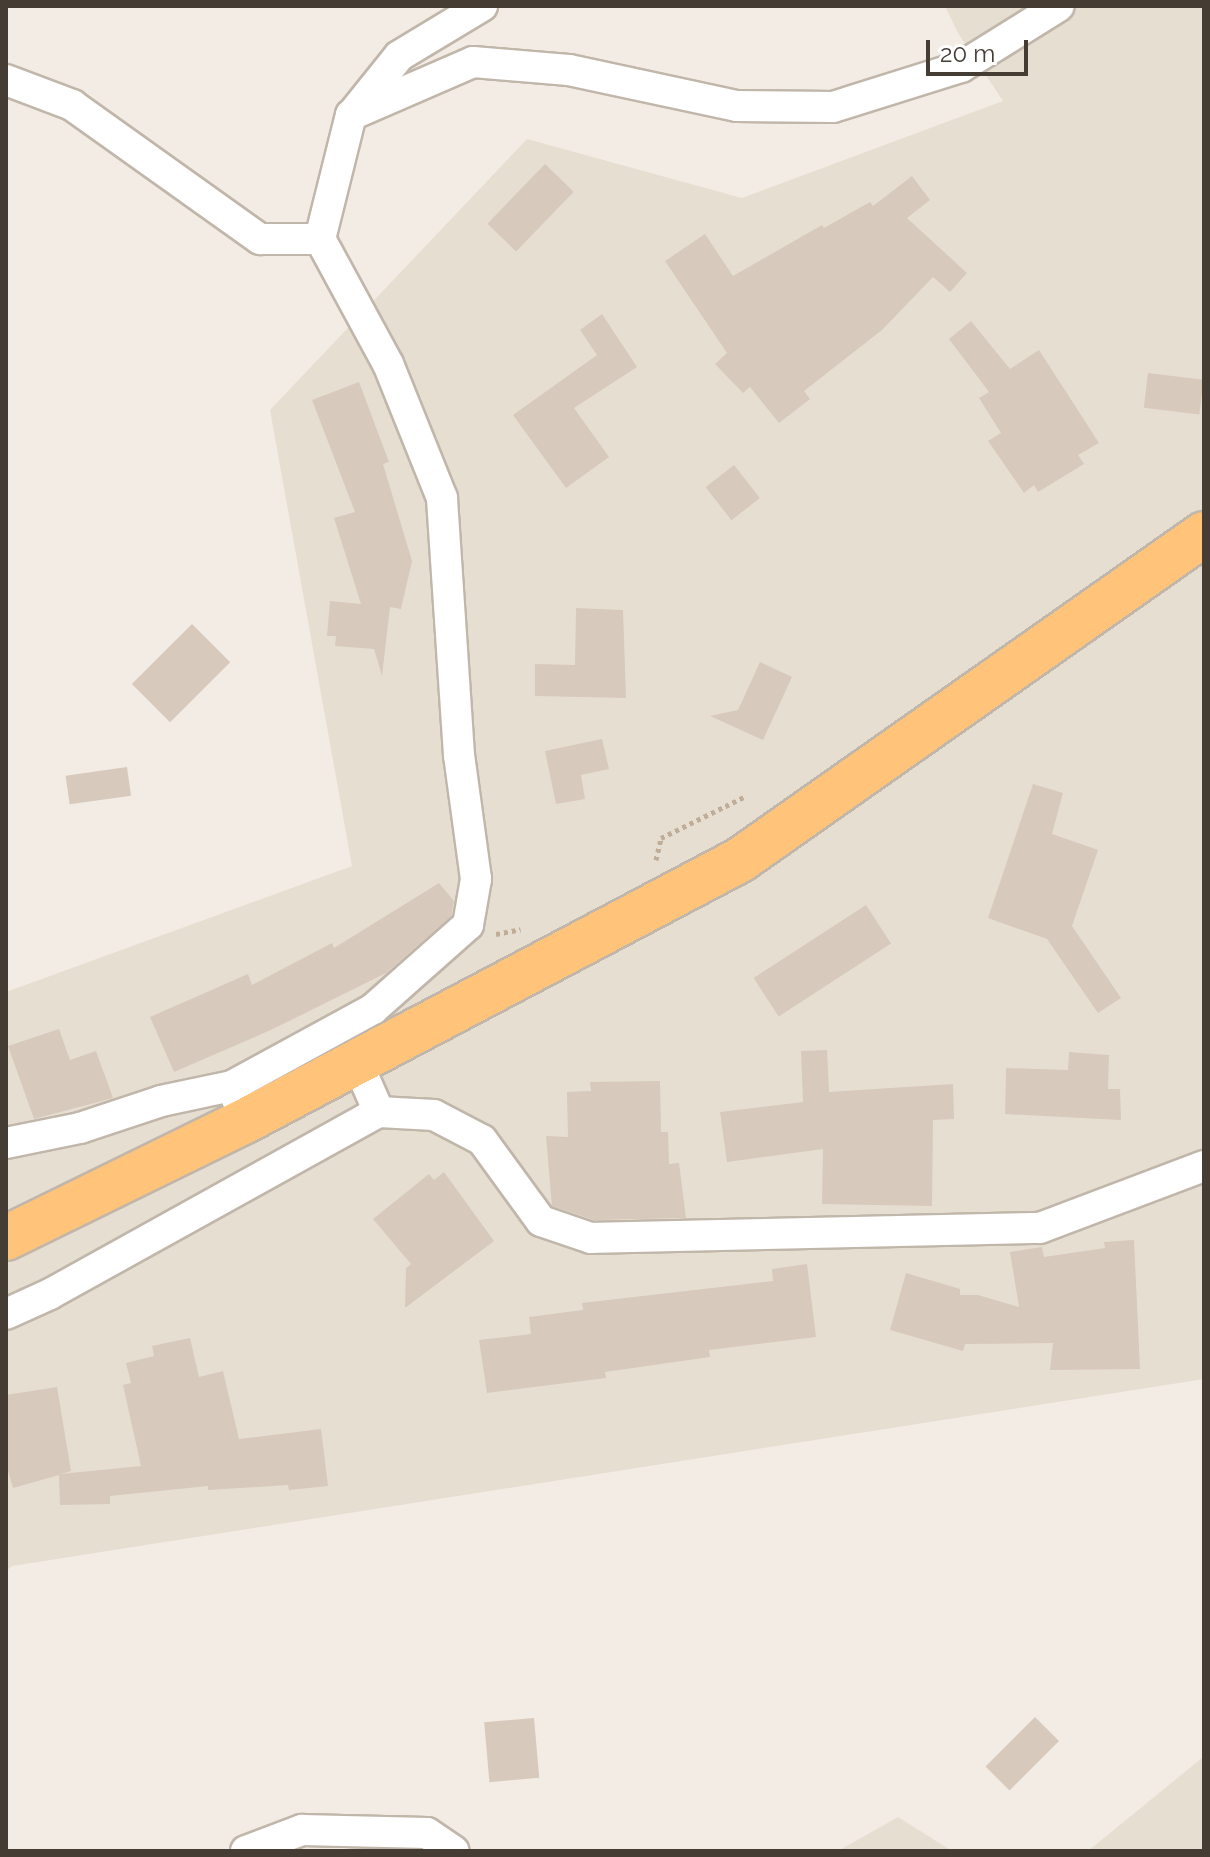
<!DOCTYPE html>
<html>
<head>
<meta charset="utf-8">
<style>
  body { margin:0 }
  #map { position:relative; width:1210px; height:1857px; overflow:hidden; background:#f3ece4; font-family:Raleway,sans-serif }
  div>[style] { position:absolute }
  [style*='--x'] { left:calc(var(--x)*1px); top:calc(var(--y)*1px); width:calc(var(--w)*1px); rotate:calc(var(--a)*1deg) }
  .residential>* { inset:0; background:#e7ded2 }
  .building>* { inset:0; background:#d7c9bc; transform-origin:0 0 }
  .path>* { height:5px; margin-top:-2.5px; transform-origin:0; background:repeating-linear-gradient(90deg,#c0ad97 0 4px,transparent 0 8px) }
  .roads { filter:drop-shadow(2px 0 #c1b6aa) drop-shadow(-2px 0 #c1b6aa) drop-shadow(0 2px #c1b6aa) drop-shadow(0 -2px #c1b6aa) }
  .minor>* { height:30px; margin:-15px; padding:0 15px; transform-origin:15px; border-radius:15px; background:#fff }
  .trunk>* { height:44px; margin:-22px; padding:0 22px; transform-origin:22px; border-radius:22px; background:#ffc47a }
  span { translate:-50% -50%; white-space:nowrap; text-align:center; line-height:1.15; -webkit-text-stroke:6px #fff; paint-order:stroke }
  .frame { position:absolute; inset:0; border:8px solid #453c34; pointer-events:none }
  .scale { position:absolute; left:926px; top:40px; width:102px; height:36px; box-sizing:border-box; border:4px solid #453c34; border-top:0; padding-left:10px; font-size:24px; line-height:28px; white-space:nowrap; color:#453c34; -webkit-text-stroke:6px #fff; paint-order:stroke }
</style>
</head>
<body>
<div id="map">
  <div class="residential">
    <i style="clip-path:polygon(945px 6px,1204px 6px,1204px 1379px,12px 1566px,6px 1571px,6px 992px,352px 866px,270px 410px,527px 139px,742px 198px,1003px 101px,958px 33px)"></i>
    <i style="clip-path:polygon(1204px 1756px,1204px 1851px,1088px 1851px,1202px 1758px)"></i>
    <i style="clip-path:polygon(898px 1817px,952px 1851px,838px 1851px)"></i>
  </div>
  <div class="building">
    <i style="left:545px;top:164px;width:40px;height:83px;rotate:44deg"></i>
    <i style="clip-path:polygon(912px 176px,930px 200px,907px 218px,967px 273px,950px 292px,933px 277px,882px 330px,804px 391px,810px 399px,779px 423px,750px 387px,743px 393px,715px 364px,727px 353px,665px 261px,705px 234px,733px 276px,822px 225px,824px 228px,870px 202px,873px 206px)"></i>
    <i style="clip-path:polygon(602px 314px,637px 367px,574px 408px,609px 457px,566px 488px,513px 415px,597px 355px,580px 330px)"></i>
    <i style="clip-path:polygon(971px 321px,1010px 369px,1039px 350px,1099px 443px,1078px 455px,1084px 464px,1038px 492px,1034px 485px,1024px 493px,988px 441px,1001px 433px,979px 398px,989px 392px,949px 339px)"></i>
    <i style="left:1148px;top:373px;width:56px;height:35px;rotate:7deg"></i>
    <i style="clip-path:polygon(359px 382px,389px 462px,383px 464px,412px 561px,401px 609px,390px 607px,382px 676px,374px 649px,335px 646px,336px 636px,327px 636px,330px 601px,361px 604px,334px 518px,355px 512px,312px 400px)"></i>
    <i style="left:734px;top:465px;width:42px;height:36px;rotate:52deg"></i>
    <i style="clip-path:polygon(576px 608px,623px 610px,626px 698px,535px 696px,535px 664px,575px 665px)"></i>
    <i style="left:192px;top:624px;width:54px;height:85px;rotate:45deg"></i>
    <i style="clip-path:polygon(760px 662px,792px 677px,763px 740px,710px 716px,738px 710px)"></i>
    <i style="clip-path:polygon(602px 739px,609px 769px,581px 775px,585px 799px,556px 804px,545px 751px)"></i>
    <i style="left:127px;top:767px;width:29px;height:62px;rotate:82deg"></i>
    <i style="clip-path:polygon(1033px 784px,1063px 793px,1052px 834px,1098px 850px,1072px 926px,1121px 998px,1098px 1013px,1047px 939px,988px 918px)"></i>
    <i style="clip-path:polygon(439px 883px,454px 901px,451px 916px,386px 973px,273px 1029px,174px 1072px,150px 1017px,248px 974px,252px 985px,332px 943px,334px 948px)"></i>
    <i style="left:866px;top:905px;width:46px;height:134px;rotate:57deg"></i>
    <i style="clip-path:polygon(59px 1029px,70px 1060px,96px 1051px,113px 1098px,34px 1119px,8px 1046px)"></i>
    <i style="clip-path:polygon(827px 1050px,829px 1092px,953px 1084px,954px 1119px,933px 1120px,932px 1206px,822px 1204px,823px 1149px,727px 1162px,720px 1112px,803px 1102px,801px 1051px)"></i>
    <i style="clip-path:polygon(1069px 1052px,1109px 1055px,1108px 1089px,1120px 1089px,1121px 1120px,1005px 1114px,1006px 1068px,1068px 1070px)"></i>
    <i style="clip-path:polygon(660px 1081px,661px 1132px,668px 1132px,669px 1164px,679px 1163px,686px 1218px,594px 1220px,552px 1206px,546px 1136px,568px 1137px,567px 1092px,591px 1091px,590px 1082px)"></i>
    <i style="clip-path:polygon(444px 1172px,494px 1241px,405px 1308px,406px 1268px,411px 1264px,373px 1219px,429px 1174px,434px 1180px)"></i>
    <i style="clip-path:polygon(1134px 1240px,1140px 1369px,1050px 1370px,1053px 1343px,965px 1344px,963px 1351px,890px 1330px,906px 1273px,960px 1289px,960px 1295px,978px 1295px,1019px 1307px,1010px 1252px,1042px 1247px,1044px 1257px,1105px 1248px,1104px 1242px)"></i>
    <i style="clip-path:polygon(807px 1264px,816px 1337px,709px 1350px,710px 1357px,605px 1372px,606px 1378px,487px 1393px,479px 1340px,531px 1334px,529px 1317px,583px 1310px,582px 1303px,773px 1281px,772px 1269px)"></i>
    <i style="clip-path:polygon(190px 1338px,199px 1377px,223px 1371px,239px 1439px,321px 1429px,328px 1486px,289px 1490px,288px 1485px,208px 1490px,208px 1486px,110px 1496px,110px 1504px,60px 1505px,59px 1475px,13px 1488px,6px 1464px,6px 1395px,57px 1387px,71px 1471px,61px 1474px,141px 1466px,123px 1385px,131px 1383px,126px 1363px,154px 1356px,152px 1346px)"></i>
    <i style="left:1035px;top:1717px;width:34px;height:70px;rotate:45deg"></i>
    <i style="left:534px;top:1718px;width:60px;height:50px;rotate:85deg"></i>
  </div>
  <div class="path">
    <i style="--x:656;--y:860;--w:23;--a:-77"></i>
    <i style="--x:661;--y:838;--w:93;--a:-26.3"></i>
    <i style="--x:496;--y:934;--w:25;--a:-11"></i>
  </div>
  <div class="roads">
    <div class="minor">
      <i style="--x:6;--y:80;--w:71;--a:20.7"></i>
      <i style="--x:72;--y:105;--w:231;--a:35.5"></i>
      <i style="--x:260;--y:239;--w:60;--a:0"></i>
      <i style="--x:355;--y:111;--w:70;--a:-51.3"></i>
      <i style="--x:399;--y:56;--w:97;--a:-31.1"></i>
      <i style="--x:357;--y:1062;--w:55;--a:66.3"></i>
      <i style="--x:379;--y:1112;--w:55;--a:3.1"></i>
      <i style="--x:434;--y:1115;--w:54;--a:27.5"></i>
      <i style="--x:482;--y:1140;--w:100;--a:53.9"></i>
      <i style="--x:541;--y:1221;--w:53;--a:18.8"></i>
      <i style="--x:591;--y:1238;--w:449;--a:-1.3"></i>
      <i style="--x:1040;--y:1228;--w:175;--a:-20.7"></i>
      <i style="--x:245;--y:1121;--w:37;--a:-110"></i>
      <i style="--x:232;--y:1086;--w:161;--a:-28.6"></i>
      <i style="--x:373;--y:1009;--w:127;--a:-41.5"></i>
      <i style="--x:468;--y:925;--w:47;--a:-80.1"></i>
      <i style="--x:476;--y:879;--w:125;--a:-97.8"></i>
      <i style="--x:459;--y:755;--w:258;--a:-93.8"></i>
      <i style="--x:442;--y:498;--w:144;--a:-111.9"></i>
      <i style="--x:388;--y:364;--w:142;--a:-118.5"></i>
      <i style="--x:320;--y:239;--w:128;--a:-76"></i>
      <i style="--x:351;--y:115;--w:133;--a:-23.5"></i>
      <i style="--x:473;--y:62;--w:96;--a:4.8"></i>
      <i style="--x:569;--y:70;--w:172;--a:12.1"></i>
      <i style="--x:737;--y:106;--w:96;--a:0.6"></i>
      <i style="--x:833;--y:107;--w:134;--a:-17.4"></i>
      <i style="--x:961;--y:67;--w:115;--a:-31.9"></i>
      <i style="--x:6;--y:1143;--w:76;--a:-11.5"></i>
      <i style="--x:80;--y:1128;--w:85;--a:-18.4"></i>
      <i style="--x:161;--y:1101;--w:73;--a:-11.9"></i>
      <i style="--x:6;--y:1314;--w:48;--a:-24.4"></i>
      <i style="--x:50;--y:1294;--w:376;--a:-29"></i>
      <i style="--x:246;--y:1851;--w:60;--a:-20.6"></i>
      <i style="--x:302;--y:1830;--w:125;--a:1.4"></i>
      <i style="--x:427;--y:1833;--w:32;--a:34"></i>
    </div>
    <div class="trunk">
      <i style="--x:6;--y:1238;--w:266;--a:-26.1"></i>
      <i style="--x:245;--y:1121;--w:560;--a:-27.8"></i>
      <i style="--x:740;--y:860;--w:567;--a:-35.09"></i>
    </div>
  </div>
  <div class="frame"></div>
  <div class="scale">20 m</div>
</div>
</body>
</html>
